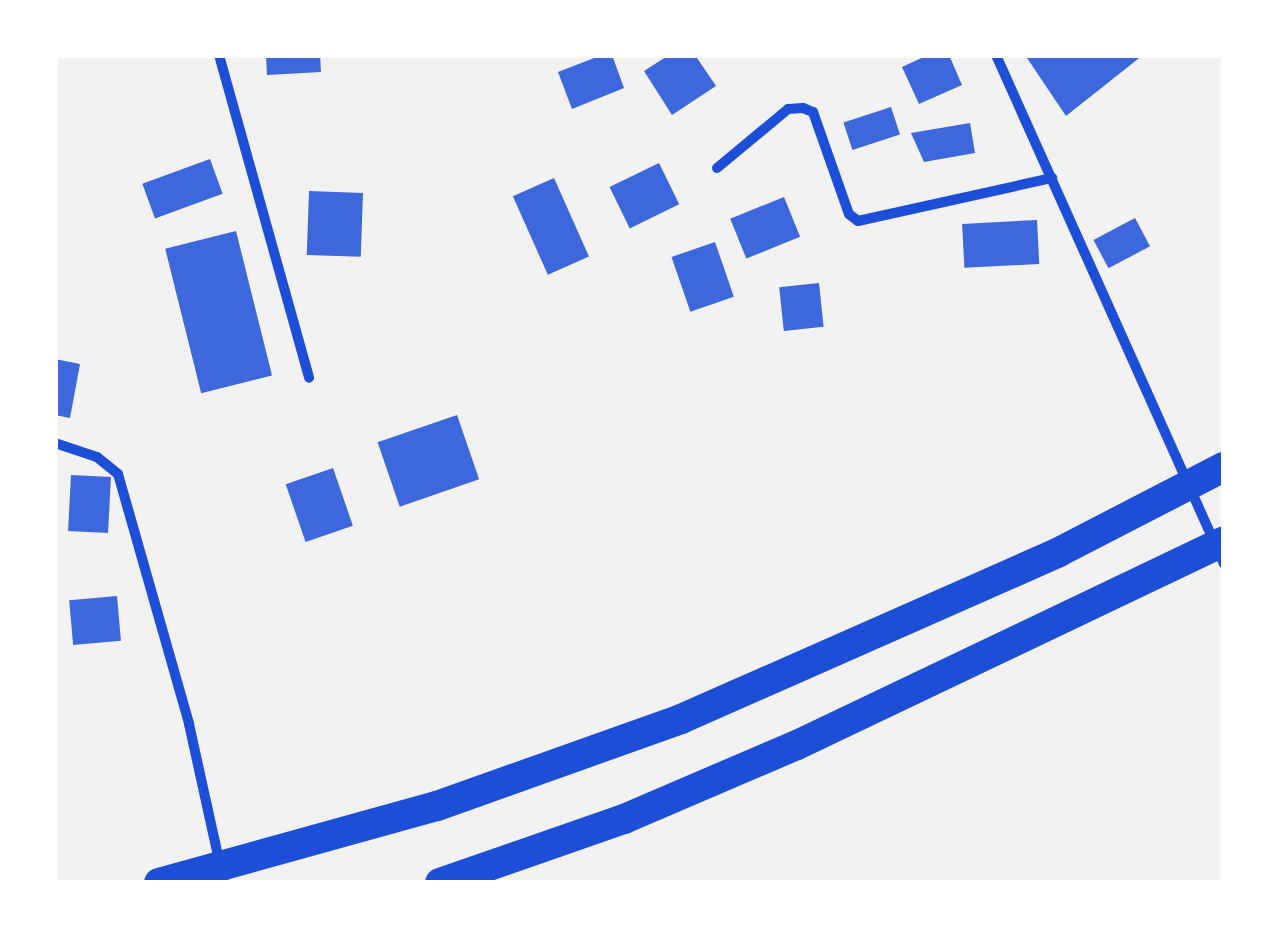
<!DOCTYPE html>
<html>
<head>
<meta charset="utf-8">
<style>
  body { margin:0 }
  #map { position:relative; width:1279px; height:938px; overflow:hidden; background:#f2f2f2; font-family:Barlow,sans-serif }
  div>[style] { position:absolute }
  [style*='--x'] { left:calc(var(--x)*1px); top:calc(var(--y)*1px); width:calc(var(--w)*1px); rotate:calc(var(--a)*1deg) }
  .building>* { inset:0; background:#3d67dc; transform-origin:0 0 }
  .minor>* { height:10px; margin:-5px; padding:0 5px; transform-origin:5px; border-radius:5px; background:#1d4ed8 }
  .motorway>* { height:30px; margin:-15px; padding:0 15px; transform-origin:15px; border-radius:15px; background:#1d4ed8 }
  span { translate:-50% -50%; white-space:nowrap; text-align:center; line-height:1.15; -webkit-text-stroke:10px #fff; paint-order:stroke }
  .frame { position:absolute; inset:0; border:58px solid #fff; pointer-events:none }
</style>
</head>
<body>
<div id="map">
  <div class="building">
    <i style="clip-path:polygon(266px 55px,320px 55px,321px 72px,267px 75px)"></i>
    <i style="clip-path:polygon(602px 55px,612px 55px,624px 88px,572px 109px,558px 72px)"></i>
    <i style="clip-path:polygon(669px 55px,695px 55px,716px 86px,672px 115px,644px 71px)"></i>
    <i style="clip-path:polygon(928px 55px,949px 55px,962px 85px,919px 104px,902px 67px)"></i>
    <i style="clip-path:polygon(1025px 55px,1143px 55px,1066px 116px)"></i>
    <i style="left:891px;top:107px;width:29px;height:50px;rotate:72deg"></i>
    <i style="clip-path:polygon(970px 123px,975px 153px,924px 162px,911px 133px)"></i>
    <i style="left:210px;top:159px;width:37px;height:72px;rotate:70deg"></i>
    <i style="left:659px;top:163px;width:46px;height:55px;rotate:64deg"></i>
    <i style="left:554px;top:178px;width:86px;height:45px;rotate:66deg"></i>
    <i style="left:309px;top:191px;width:54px;height:64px;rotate:2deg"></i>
    <i style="left:784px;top:197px;width:43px;height:58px;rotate:68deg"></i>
    <i style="left:1135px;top:218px;width:32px;height:47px;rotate:62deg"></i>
    <i style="left:1037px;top:220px;width:44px;height:75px;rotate:87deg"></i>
    <i style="left:236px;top:231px;width:149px;height:73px;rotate:76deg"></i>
    <i style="left:715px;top:242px;width:58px;height:46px;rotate:71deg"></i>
    <i style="left:819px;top:283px;width:44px;height:40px;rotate:84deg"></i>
    <i style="clip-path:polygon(55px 359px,80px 364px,70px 418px,55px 415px)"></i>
    <i style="left:457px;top:415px;width:68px;height:84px;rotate:71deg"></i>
    <i style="left:333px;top:468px;width:61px;height:50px;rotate:71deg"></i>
    <i style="left:71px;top:475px;width:40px;height:56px;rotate:3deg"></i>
    <i style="left:117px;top:596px;width:45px;height:48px;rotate:85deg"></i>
  </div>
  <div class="minor">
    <i style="--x:219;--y:55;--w:335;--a:74.4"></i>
    <i style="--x:996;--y:55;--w:558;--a:65.87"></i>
    <i style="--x:717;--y:168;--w:92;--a:-39.7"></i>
    <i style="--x:788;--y:109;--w:15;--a:-4"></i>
    <i style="--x:803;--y:108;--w:11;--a:22"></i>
    <i style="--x:813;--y:112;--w:108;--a:70.6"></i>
    <i style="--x:849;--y:214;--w:11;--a:38"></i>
    <i style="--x:858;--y:221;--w:199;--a:-12.5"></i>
    <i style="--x:55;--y:443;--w:44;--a:18.4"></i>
    <i style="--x:97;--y:457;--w:27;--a:39"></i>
    <i style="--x:118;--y:474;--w:260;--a:74.1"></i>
    <i style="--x:189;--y:724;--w:163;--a:77.6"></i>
  </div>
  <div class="motorway">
    <i style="--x:159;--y:883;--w:288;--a:-15.5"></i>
    <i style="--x:437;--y:806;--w:259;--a:-19.6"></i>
    <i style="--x:681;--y:719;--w:413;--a:-23.8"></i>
    <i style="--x:1059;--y:552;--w:186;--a:-27.3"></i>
    <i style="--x:440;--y:883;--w:195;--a:-19.2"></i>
    <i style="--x:624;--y:819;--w:188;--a:-23.2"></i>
    <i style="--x:797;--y:745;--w:473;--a:-25.5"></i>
  </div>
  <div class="frame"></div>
</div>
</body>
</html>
